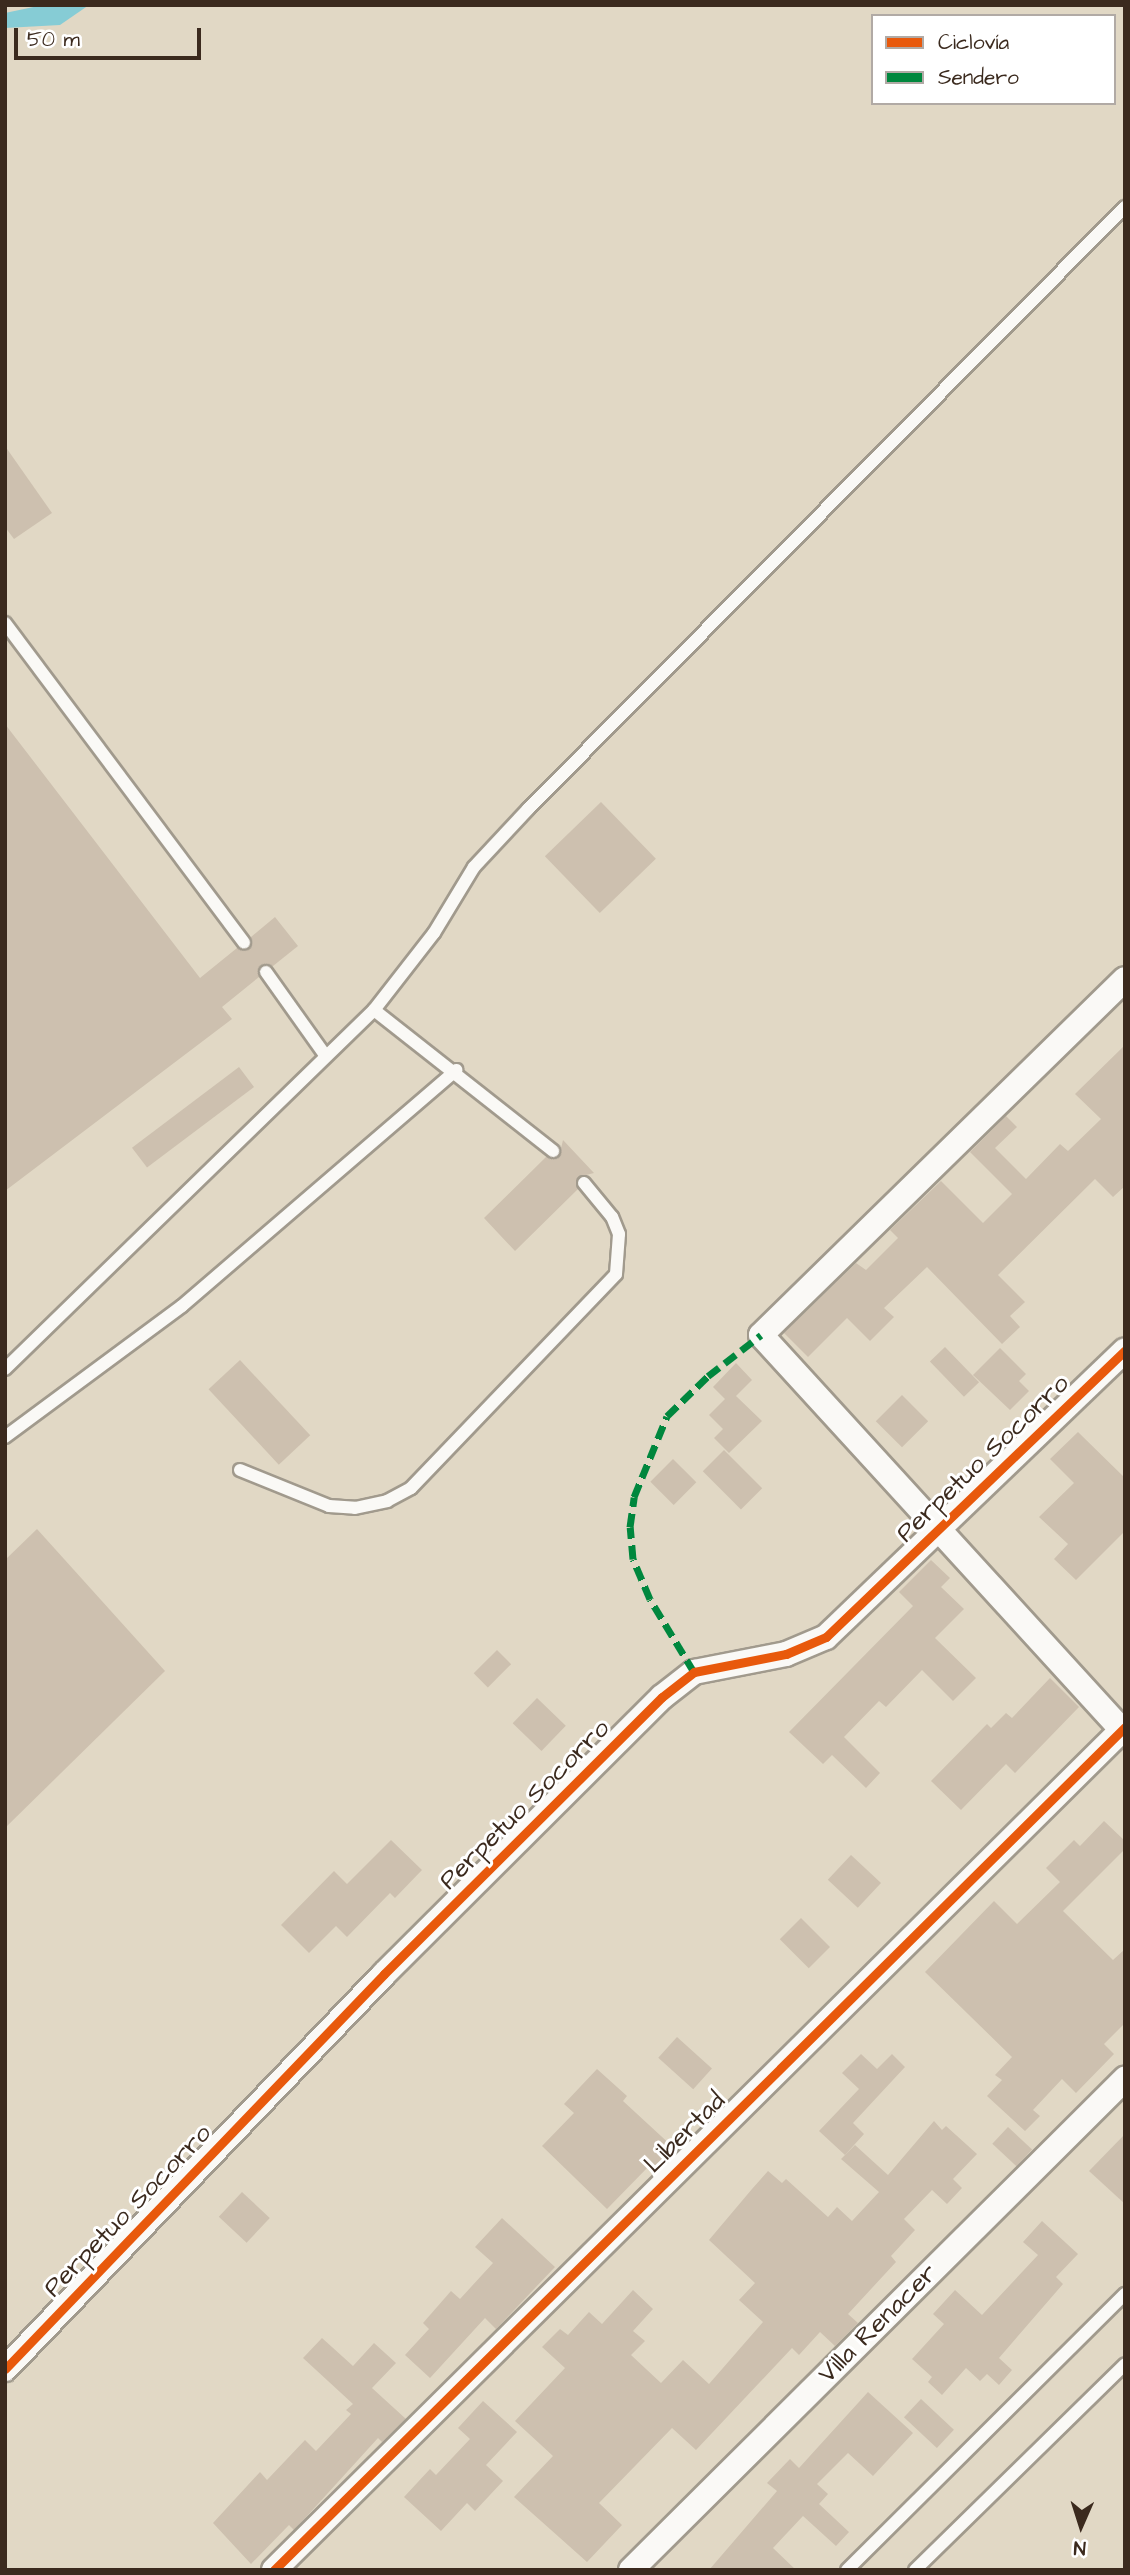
<!DOCTYPE html>
<html>
<head>
<meta charset="utf-8">
<style>
  body { margin:0 }
  #map { position:relative; width:1130px; height:2575px; overflow:hidden; background:#e1d8c5; font-family:"Architects Daughter",sans-serif }
  div>[style] { position:absolute }
  [style*='--x'] { left:calc(var(--x)*1px); top:calc(var(--y)*1px); width:calc(var(--w)*1px); rotate:calc(var(--a)*1deg) }
  .water>* { inset:0; background:#86ccd5 }
  .building>* { inset:0; background:#cdc0af; transform-origin:0 0 }
  .roads { filter:drop-shadow(2px 0 #a19a8d) drop-shadow(-2px 0 #a19a8d) drop-shadow(0 2px #a19a8d) drop-shadow(0 -2px #a19a8d) }
  .lane>* { height:12px; margin:-6px; padding:0 6px; transform-origin:6px; border-radius:6px; background:#faf9f6 }
  .street>* { height:24px; margin:-12px; padding:0 12px; transform-origin:12px; border-radius:12px; background:#faf9f6 }
  .quiet>* { height:7px; margin-top:-3.5px; transform-origin:0; background:repeating-linear-gradient(90deg,#00873e 0 14px,transparent 0 21px) }
  .cycleway>* { height:9px; margin:-4.5px; padding:0 4.5px; transform-origin:4.5px; border-radius:4.5px; background:#e8590c }
  span { translate:-50% -50%; white-space:nowrap; text-align:center; line-height:1.15; -webkit-text-stroke:6px #fff; paint-order:stroke }
  .street-label { font-size:26px; color:#3b2a1e }
  .frame { position:absolute; inset:0; border:7px solid #3b2a1e; pointer-events:none }
  .legend { position:absolute; left:871px; top:14px; width:245px; height:91px; box-sizing:border-box; background:#fff; border:2px solid #b1aaa5; margin:0; padding:9px 12px; list-style:none; font-size:21px; color:#3b2a1e }
  .legend li { display:flex; align-items:center; gap:14px; height:35px }
  .legend b { width:35px; border:2px solid #b1aaa5 }
  .north { position:absolute; left:1046px; top:2491px; width:70px; height:70px; -webkit-text-stroke:5px #fff; paint-order:stroke; rotate:183deg; font-size:19px; font-weight:700; line-height:28px; text-align:center; color:#3b2a1e }
  .north::after { content:''; display:block; margin:auto; width:24px; height:32px; background:#3b2a1e; clip-path:polygon(50% 0,100% 100%,50% 72%,0 100%) }
  .scale { position:absolute; left:14px; top:28px; width:187px; height:32px; box-sizing:border-box; border:4px solid #3b2a1e; border-top:0; padding-left:9px; font-size:21px; line-height:24px; white-space:nowrap; color:#3b2a1e; -webkit-text-stroke:5px #fff; paint-order:stroke }
</style>
</head>
<body>
<div id="map">
  <div class="water">
    <i style="clip-path:polygon(43px 5px,89px 5px,60px 25px,5px 28px,5px 13px)"></i>
  </div>
  <div class="building">
    <i style="clip-path:polygon(5px 446px,52px 513px,14px 539px,5px 527px)"></i>
    <i style="clip-path:polygon(5px 724px,200px 978px,237px 948px,250px 949px,251px 937px,275px 917px,298px 946px,273px 966px,260px 965px,259px 977px,222px 1007px,232px 1019px,5px 1191px)"></i>
    <i style="left:601px;top:802px;width:79px;height:78px;rotate:46deg"></i>
    <i style="clip-path:polygon(1125px 1045px,1125px 1186px,1113px 1197px,1095px 1179px,998px 1275px,1025px 1302px,1010px 1316px,1020px 1327px,1002px 1344px,927px 1267px,884px 1308px,894px 1317px,870px 1341px,847px 1318px,808px 1357px,784px 1333px,856px 1263px,866px 1270px,898px 1238px,890px 1230px,941px 1181px,983px 1223px,1012px 1194px,970px 1152px,1006px 1116px,1017px 1127px,995px 1148px,1026px 1179px,1060px 1144px,1068px 1151px,1101px 1119px,1075px 1094px)"></i>
    <i style="left:239px;top:1067px;width:25px;height:134px;rotate:53deg"></i>
    <i style="clip-path:polygon(563px 1140px,594px 1173px,578px 1177px,578px 1189px,515px 1251px,484px 1218px,546px 1157px,559px 1157px)"></i>
    <i style="left:945px;top:1347px;width:49px;height:21px;rotate:46deg"></i>
    <i style="clip-path:polygon(1000px 1348px,1026px 1374px,1019px 1381px,1029px 1391px,1010px 1410px,973px 1375px)"></i>
    <i style="left:240px;top:1360px;width:103px;height:43px;rotate:47deg"></i>
    <i style="clip-path:polygon(736px 1363px,752px 1380px,736px 1396px,762px 1421px,729px 1453px,714px 1438px,723px 1429px,709px 1415px,725px 1399px,713px 1387px)"></i>
    <i style="left:902px;top:1395px;width:37px;height:37px;rotate:45deg"></i>
    <i style="clip-path:polygon(1078px 1432px,1125px 1478px,1125px 1531px,1076px 1580px,1054px 1559px,1068px 1544px,1039px 1517px,1074px 1483px,1050px 1459px)"></i>
    <i style="left:724px;top:1450px;width:54px;height:30px;rotate:45deg"></i>
    <i style="left:673px;top:1459px;width:33px;height:32px;rotate:45deg"></i>
    <i style="clip-path:polygon(37px 1529px,165px 1671px,5px 1828px,5px 1560px)"></i>
    <i style="clip-path:polygon(931px 1560px,950px 1578px,941px 1587px,964px 1609px,935px 1638px,976px 1678px,953px 1701px,922px 1670px,886px 1707px,879px 1701px,844px 1737px,880px 1773px,866px 1788px,832px 1755px,823px 1764px,789px 1732px,913px 1606px,899px 1592px)"></i>
    <i style="left:497px;top:1650px;width:20px;height:33px;rotate:45deg"></i>
    <i style="clip-path:polygon(1050px 1678px,1079px 1707px,1015px 1773px,1006px 1764px,961px 1810px,931px 1781px,987px 1724px,991px 1728px,1006px 1713px,1012px 1718px)"></i>
    <i style="left:537px;top:1698px;width:40px;height:35px;rotate:44deg"></i>
    <i style="clip-path:polygon(1104px 1821px,1125px 1841px,1125px 1849px,1063px 1911px,1113px 1960px,1125px 1949px,1125px 2023px,1104px 2044px,1114px 2054px,1076px 2093px,1062px 2079px,1033px 2110px,1040px 2116px,1025px 2131px,987px 2096px,1002px 2080px,995px 2075px,1012px 2057px,925px 1972px,994px 1901px,1017px 1924px,1060px 1882px,1046px 1868px,1074px 1840px,1080px 1846px)"></i>
    <i style="clip-path:polygon(391px 1840px,422px 1870px,395px 1898px,390px 1893px,347px 1937px,336px 1926px,309px 1953px,281px 1925px,334px 1871px,347px 1884px)"></i>
    <i style="left:851px;top:1855px;width:41px;height:34px;rotate:43deg"></i>
    <i style="left:801px;top:1918px;width:41px;height:30px;rotate:45deg"></i>
    <i style="left:677px;top:2037px;width:47px;height:28px;rotate:42deg"></i>
    <i style="clip-path:polygon(861px 2054px,877px 2069px,892px 2054px,905px 2067px,853px 2123px,864px 2134px,845px 2155px,819px 2131px,859px 2089px,842px 2073px)"></i>
    <i style="clip-path:polygon(597px 2069px,627px 2096px,623px 2101px,674px 2148px,653px 2170px,649px 2166px,607px 2209px,542px 2146px,574px 2113px,564px 2104px)"></i>
    <i style="clip-path:polygon(934px 2121px,942px 2130px,946px 2126px,977px 2154px,953px 2179px,962px 2188px,947px 2204px,932px 2190px,904px 2219px,915px 2230px,891px 2256px,896px 2262px,848px 2314px,858px 2323px,835px 2346px,820px 2332px,799px 2355px,792px 2348px,696px 2450px,672px 2428px,599px 2503px,622px 2525px,587px 2562px,514px 2497px,553px 2456px,515px 2421px,565px 2368px,542px 2347px,560px 2329px,568px 2335px,589px 2312px,602px 2324px,633px 2290px,653px 2309px,633px 2331px,645px 2341px,631px 2355px,661px 2383px,683px 2360px,709px 2384px,763px 2322px,739px 2300px,755px 2283px,709px 2240px,752px 2189px,768px 2171px,782px 2183px,786px 2179px,828px 2217px,837px 2207px,852px 2221px,879px 2192px,841px 2159px,855px 2145px,888px 2175px)"></i>
    <i style="left:1008px;top:2127px;width:33px;height:23px;rotate:43deg"></i>
    <i style="clip-path:polygon(1125px 2134px,1125px 2204px,1089px 2171px)"></i>
    <i style="left:242px;top:2192px;width:38px;height:34px;rotate:43deg"></i>
    <i style="clip-path:polygon(502px 2218px,555px 2267px,496px 2329px,485px 2318px,430px 2378px,405px 2355px,429px 2329px,423px 2323px,451px 2291px,460px 2299px,493px 2263px,475px 2247px)"></i>
    <i style="clip-path:polygon(1042px 2221px,1078px 2254px,1056px 2277px,1063px 2284px,999px 2358px,1012px 2370px,999px 2385px,987px 2374px,980px 2381px,966px 2368px,942px 2395px,928px 2382px,932px 2377px,912px 2359px,944px 2324px,933px 2314px,955px 2290px,982px 2315px,1038px 2255px,1023px 2242px)"></i>
    <i style="clip-path:polygon(322px 2338px,353px 2366px,374px 2343px,396px 2363px,372px 2388px,406px 2419px,382px 2442px,378px 2438px,307px 2516px,294px 2530px,289px 2525px,251px 2564px,213px 2523px,260px 2472px,267px 2480px,305px 2440px,316px 2451px,351px 2414px,346px 2410px,353px 2404px,303px 2358px)"></i>
    <i style="clip-path:polygon(868px 2392px,913px 2433px,873px 2476px,848px 2453px,817px 2484px,828px 2494px,819px 2504px,849px 2532px,836px 2546px,803px 2516px,773px 2548px,796px 2570px,709px 2570px,777px 2491px,767px 2483px,790px 2459px,799px 2468px)"></i>
    <i style="left:921px;top:2399px;width:45px;height:25px;rotate:43deg"></i>
    <i style="clip-path:polygon(483px 2401px,517px 2432px,486px 2465px,503px 2481px,475px 2511px,467px 2503px,441px 2531px,404px 2497px,430px 2469px,436px 2475px,470px 2439px,458px 2428px)"></i>
  </div>
  <div class="roads">
    <div class="lane">
      <i style="--x:5;--y:623;--w:399;--a:53.2"></i>
      <i style="--x:266;--y:972;--w:102;--a:54.6"></i>
      <i style="--x:374;--y:1010;--w:228;--a:38.2"></i>
      <i style="--x:5;--y:1369;--w:515;--a:-44.21"></i>
      <i style="--x:374;--y:1010;--w:98;--a:-52.1"></i>
      <i style="--x:434;--y:933;--w:77;--a:-58.8"></i>
      <i style="--x:474;--y:867;--w:79;--a:-47"></i>
      <i style="--x:528;--y:809;--w:848;--a:-45.24"></i>
      <i style="--x:5;--y:1437;--w:220;--a:-36.5"></i>
      <i style="--x:182;--y:1306;--w:362;--a:-40.7"></i>
      <i style="--x:240;--y:1470;--w:96;--a:22"></i>
      <i style="--x:329;--y:1506;--w:26;--a:4"></i>
      <i style="--x:355;--y:1508;--w:33;--a:-12"></i>
      <i style="--x:387;--y:1501;--w:27;--a:-28"></i>
      <i style="--x:411;--y:1488;--w:296;--a:-46.2"></i>
      <i style="--x:616;--y:1274;--w:40;--a:-85.7"></i>
      <i style="--x:619;--y:1234;--w:18;--a:-112"></i>
      <i style="--x:612;--y:1217;--w:44;--a:-129.5"></i>
      <i style="--x:847;--y:2570;--w:392;--a:-44.8"></i>
      <i style="--x:915;--y:2570;--w:294;--a:-44.4"></i>
    </div>
    <div class="street">
      <i style="--x:1122;--y:1730;--w:535;--a:-132.42"></i>
      <i style="--x:761;--y:1335;--w:509;--a:-44.36"></i>
      <i style="--x:5;--y:2369;--w:547;--a:-46.18"></i>
      <i style="--x:384;--y:1974;--w:392;--a:-44.9"></i>
      <i style="--x:662;--y:1697;--w:41;--a:-38"></i>
      <i style="--x:694;--y:1672;--w:94;--a:-11.1"></i>
      <i style="--x:786;--y:1654;--w:43;--a:-23"></i>
      <i style="--x:826;--y:1637;--w:414;--a:-43.8"></i>
      <i style="--x:274;--y:2570;--w:1198;--a:-44.73"></i>
      <i style="--x:631;--y:2570;--w:697;--a:-44.83"></i>
    </div>
  </div>
  <div class="quiet">
    <i style="--x:694;--y:1672;--w:85;--a:-121.1"></i>
    <i style="--x:650;--y:1599;--w:43;--a:-113"></i>
    <i style="--x:633;--y:1559;--w:32;--a:-95"></i>
    <i style="--x:630;--y:1527;--w:30;--a:-82"></i>
    <i style="--x:634;--y:1497;--w:87;--a:-67.8"></i>
    <i style="--x:667;--y:1416;--w:57;--a:-44.3"></i>
    <i style="--x:708;--y:1376;--w:67;--a:-37.7"></i>
  </div>
  <div class="cycleway">
    <i style="--x:5;--y:2369;--w:547;--a:-46.18"></i>
    <i style="--x:384;--y:1974;--w:392;--a:-44.9"></i>
    <i style="--x:662;--y:1697;--w:41;--a:-38"></i>
    <i style="--x:694;--y:1672;--w:94;--a:-11.1"></i>
    <i style="--x:786;--y:1654;--w:43;--a:-23"></i>
    <i style="--x:826;--y:1637;--w:414;--a:-43.8"></i>
    <i style="--x:274;--y:2570;--w:1198;--a:-44.73"></i>
  </div>
  <div class="street-label">
    <span style="left:983px;top:1459px;rotate:-44deg">Perpetuo Socorro</span>
    <span style="left:525px;top:1805px;rotate:-45deg">Perpetuo Socorro</span>
    <span style="left:685px;top:2133px;rotate:-45deg">Libertad</span>
    <span style="left:128px;top:2211px;rotate:-46deg">Perpetuo Socorro</span>
    <span style="left:878px;top:2324px;rotate:-45deg">Villa Renacer</span>
  </div>
  <div class="frame"></div>
  <ul class="legend">
  <li><b style="height:9px;background:#e8590c"></b>Ciclovía</li>
  <li><b style="height:9px;background:#00873e"></b>Sendero</li>
  </ul>
  <div class="north">N</div>
  <div class="scale">50 m</div>
</div>
</body>
</html>
